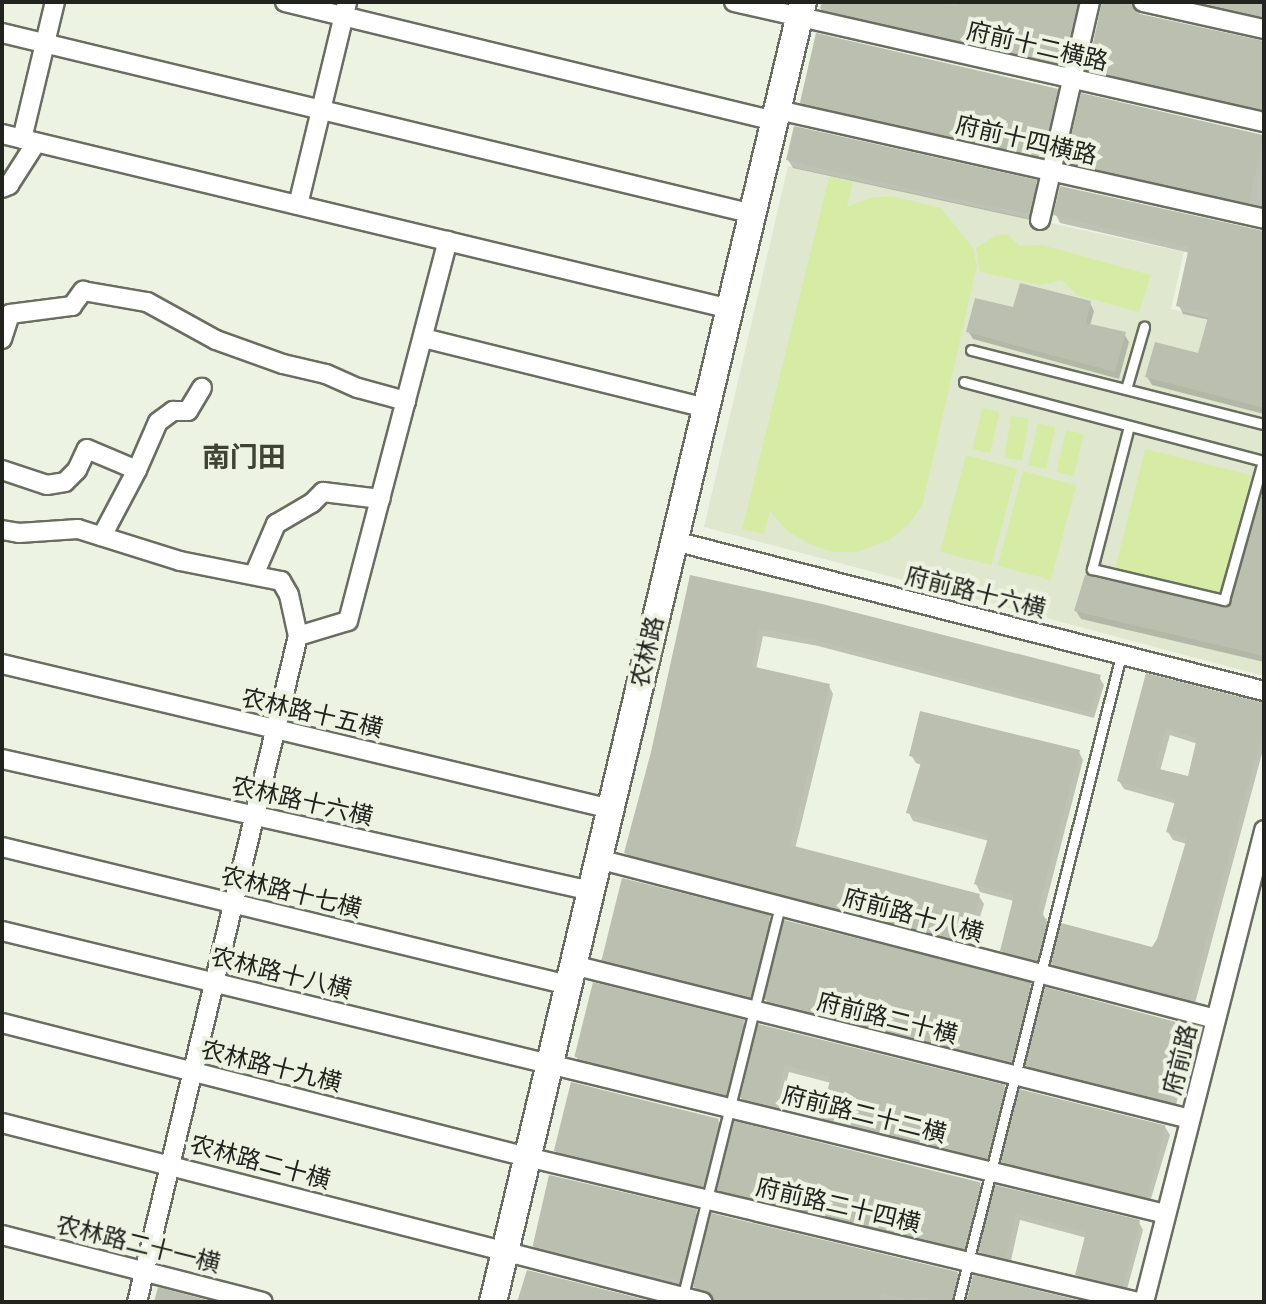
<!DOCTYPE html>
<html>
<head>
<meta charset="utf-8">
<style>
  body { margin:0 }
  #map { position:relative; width:1266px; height:1304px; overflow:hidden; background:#edf3e2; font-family:"Varela Round","Noto Sans SC",sans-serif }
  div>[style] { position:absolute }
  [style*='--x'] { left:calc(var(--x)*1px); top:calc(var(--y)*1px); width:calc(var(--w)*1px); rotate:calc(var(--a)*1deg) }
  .built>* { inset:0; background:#dfe7cf }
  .green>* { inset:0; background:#d6eca5; transform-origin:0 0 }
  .shadow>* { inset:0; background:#0003 }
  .building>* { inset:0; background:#babfaf; transform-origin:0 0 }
  .roads { filter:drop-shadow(2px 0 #696e60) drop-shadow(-2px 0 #696e60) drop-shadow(0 2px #696e60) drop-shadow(0 -2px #696e60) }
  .lane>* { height:9px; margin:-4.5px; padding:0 4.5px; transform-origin:4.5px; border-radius:4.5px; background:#fff }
  .street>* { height:18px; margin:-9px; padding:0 9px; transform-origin:9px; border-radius:9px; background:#fff }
  .secondary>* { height:26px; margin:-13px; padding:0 13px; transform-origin:13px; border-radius:13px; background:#fff }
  span { translate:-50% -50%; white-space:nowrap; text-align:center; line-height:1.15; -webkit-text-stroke:8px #edf3e2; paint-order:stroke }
  .street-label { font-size:24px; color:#21231d }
  .quarter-label { font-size:28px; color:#3e4335; font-weight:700 }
  .frame { position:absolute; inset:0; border:4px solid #21231d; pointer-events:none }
</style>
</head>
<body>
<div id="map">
  <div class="built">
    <i style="clip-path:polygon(788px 166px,1184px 252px,1171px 309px,1264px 330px,1264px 676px,704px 527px)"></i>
  </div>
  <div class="green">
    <i style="clip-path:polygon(829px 177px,853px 182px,847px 207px,869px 198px,891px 196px,941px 208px,973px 248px,977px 266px,922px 506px,908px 525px,889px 540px,856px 552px,833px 552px,810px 544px,787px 531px,770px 511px,764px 534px,742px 529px)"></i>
    <i style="clip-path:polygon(1007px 234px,1019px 246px,1042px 245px,1151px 275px,1139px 312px,1077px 295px,1062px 280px,1041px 285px,980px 272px,976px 248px,996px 235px)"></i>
    <i style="left:982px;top:408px;width:18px;height:42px;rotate:13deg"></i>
    <i style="left:1011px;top:416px;width:18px;height:42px;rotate:9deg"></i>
    <i style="left:1038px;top:423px;width:18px;height:43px;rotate:13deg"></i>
    <i style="left:1066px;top:430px;width:18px;height:43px;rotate:13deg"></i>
    <i style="left:1145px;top:449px;width:109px;height:123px;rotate:14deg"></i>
    <i style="left:966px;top:455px;width:53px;height:100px;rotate:15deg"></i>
    <i style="left:1023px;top:471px;width:55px;height:98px;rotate:15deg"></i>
  </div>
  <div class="shadow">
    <i style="clip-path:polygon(822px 2px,1087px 2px,1067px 71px,825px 16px,820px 8px)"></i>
    <i style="clip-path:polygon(1102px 2px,1138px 2px,1135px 12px,1139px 16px,1264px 42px,1264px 116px,1094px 77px,1089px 69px)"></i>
    <i style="clip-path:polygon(1171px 2px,1264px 2px,1264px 23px)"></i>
    <i style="clip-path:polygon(1057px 89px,1061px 97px,1046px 164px,805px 110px,800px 102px)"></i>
    <i style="clip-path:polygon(1264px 135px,1264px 213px,1072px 170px,1068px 162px)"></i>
    <i style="clip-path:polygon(788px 160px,1035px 182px,1040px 190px,1031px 220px,793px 168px)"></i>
    <i style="clip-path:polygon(1056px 215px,1264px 232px,1264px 414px,1152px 385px,1147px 377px,1200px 355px,1210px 320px,1183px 314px,1179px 306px,1190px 253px,1060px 223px)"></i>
    <i style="clip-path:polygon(1090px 303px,1094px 311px,1090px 326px,1124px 334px,1129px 342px,1119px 379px,973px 339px,968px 331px,1015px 309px)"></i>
    <i style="clip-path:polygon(1254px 526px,1264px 528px,1264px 662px,1081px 619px,1076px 611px,1229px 610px)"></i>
    <i style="clip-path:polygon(692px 578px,1099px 677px,1104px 685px,1094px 718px,818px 646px,763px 636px,756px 669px,829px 686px,833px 694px,795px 849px,979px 896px,984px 904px,970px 949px,631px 861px,626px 853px,653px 752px)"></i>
    <i style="clip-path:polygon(evenodd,1148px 676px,1264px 704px,1264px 746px,1194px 1007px,1058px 972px,1053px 964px,1153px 950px,1159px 940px,1187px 844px,1173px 840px,1168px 832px,1177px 804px,1124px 789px,1119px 781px,1148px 676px,1170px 735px,1198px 744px,1190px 778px,1160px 771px,1170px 735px)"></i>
    <i style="clip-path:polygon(1079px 752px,1083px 760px,1043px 914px,1050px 929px,1040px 967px,1007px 958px,1002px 950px,1014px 901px,980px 892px,976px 884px,989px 841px,913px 821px,909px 813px,922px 765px,916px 763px,911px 755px)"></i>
    <i style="clip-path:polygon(768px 918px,773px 926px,754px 1004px,606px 967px,601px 959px)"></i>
    <i style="clip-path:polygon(1029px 985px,1034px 993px,1015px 1069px,771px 1008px,766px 1000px)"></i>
    <i style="clip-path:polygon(743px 1022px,747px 1030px,729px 1101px,581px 1065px,576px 1056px)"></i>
    <i style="clip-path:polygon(760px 1026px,1004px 1087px,1008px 1095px,990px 1165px,827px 1125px,822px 1117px,831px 1083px,789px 1072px,778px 1113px,747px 1106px,742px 1098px)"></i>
    <i style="clip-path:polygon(1189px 1026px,1194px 1034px,1175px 1109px,1032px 1073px,1027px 1065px)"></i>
    <i style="clip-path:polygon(718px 1120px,723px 1127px,706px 1193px,560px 1159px,556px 1151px)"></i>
    <i style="clip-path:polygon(1165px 1127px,1170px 1135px,1150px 1202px,1008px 1169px,1003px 1161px)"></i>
    <i style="clip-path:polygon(979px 1183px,984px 1191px,968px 1255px,724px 1197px,719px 1189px)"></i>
    <i style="clip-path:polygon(997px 1187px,1139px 1222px,1143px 1230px,1126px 1293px,1082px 1282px,1077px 1274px,1087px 1238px,1020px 1220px,1010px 1265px,985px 1259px,981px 1251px)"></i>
    <i style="clip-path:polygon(695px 1211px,702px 1222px,684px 1294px,540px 1257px,534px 1246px)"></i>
    <i style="clip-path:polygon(957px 1273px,961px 1281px,956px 1302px,715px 1302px,699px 1295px,695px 1287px)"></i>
  </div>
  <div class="building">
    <i style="clip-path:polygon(824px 2px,933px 2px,957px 7px,958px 2px,1078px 2px,1063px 64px,822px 10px)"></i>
    <i style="clip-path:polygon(1102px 2px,1132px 6px,1140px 14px,1264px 41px,1264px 110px,1087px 70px)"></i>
    <i style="clip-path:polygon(1198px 2px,1264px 2px,1264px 17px)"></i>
    <i style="left:816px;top:33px;width:248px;height:71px;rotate:13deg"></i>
    <i style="left:1081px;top:93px;width:188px;height:71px;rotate:13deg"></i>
    <i style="clip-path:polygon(794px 126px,1037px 180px,1030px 210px,1026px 213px,946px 197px,786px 160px)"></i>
    <i style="clip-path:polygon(1060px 186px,1264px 231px,1264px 408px,1145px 377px,1155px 342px,1198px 353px,1209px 314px,1176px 306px,1189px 247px,1053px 215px)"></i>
    <i style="clip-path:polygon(1020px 283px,1091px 301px,1086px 323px,1126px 332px,1115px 372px,966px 332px,975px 298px,1013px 307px)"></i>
    <i style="clip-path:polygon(1262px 494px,1264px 656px,1074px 611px,1085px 575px,1227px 607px)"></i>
    <i style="clip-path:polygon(690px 575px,822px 604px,1101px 675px,1090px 712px,812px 639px,759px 628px,751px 666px,830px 684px,790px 845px,980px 894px,966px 942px,624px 853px,651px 752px)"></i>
    <i style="clip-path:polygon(evenodd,1146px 673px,1264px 703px,1264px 726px,1190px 1000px,1051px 964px,1061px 923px,1152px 947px,1157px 939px,1187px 838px,1166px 832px,1176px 798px,1117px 781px,1146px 673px,1166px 728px,1197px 738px,1188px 776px,1155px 768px,1166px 728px)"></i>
    <i style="clip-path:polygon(920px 711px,1080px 750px,1038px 909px,1042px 910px,1040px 917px,1047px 919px,1036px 960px,1000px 951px,1014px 895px,974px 884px,989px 835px,906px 813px,922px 759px,909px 756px)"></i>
    <i style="left:622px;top:878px;width:153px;height:84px;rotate:14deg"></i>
    <i style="left:784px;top:920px;width:255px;height:82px;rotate:14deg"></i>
    <i style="left:593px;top:982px;width:156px;height:77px;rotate:14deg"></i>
    <i style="left:1045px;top:987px;width:150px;height:81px;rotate:15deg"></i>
    <i style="clip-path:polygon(758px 1024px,1005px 1085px,987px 1158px,820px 1118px,831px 1077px,785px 1065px,774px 1106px,740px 1098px)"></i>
    <i style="left:571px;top:1082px;width:152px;height:71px;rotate:14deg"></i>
    <i style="left:1019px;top:1089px;width:151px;height:75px;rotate:14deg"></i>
    <i style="left:734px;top:1121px;width:254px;height:71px;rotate:14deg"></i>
    <i style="left:549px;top:1175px;width:152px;height:73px;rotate:13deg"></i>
    <i style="clip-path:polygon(995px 1185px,1140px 1220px,1123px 1286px,1075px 1275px,1086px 1232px,1016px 1213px,1006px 1258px,978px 1252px)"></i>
    <i style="clip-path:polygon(711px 1213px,958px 1272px,951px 1302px,914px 1297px,913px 1301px,882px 1293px,879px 1302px,714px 1302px,710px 1293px,693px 1287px)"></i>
    <i style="clip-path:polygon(527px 1270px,654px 1302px,517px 1302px)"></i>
    <i style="clip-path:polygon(973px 1275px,1086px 1302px,966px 1302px)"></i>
    <i style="clip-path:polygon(158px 1287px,207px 1300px,207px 1302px,154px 1302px)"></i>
  </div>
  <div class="roads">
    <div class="lane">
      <i style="--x:971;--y:350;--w:302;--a:14.2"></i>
      <i style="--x:964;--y:382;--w:310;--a:14.8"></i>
      <i style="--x:1126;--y:389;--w:65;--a:-73.8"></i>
      <i style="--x:1129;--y:426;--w:148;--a:104.5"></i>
      <i style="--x:1092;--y:569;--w:136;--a:13.2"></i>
      <i style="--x:1224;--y:600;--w:144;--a:-74.3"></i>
      <i style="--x:682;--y:1299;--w:405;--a:-76"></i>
      <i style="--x:958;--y:1302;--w:667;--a:-75.86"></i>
    </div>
    <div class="street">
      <i style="--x:285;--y:2;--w:504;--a:13.65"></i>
      <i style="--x:734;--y:2;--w:543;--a:12.76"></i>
      <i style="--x:1143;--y:2;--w:124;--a:12.6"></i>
      <i style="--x:2;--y:33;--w:773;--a:13.55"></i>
      <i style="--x:778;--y:110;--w:498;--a:12.6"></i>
      <i style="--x:2;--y:134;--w:749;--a:13.52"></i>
      <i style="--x:22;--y:139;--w:141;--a:-76.5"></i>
      <i style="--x:2;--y:188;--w:8;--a:-23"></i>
      <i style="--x:9;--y:185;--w:50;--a:-57.3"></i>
      <i style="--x:298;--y:205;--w:209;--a:-76.4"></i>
      <i style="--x:1040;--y:220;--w:224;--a:-77.1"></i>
      <i style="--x:423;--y:338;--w:292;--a:13.9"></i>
      <i style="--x:2;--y:339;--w:26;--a:-72"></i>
      <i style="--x:10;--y:314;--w:63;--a:-7.4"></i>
      <i style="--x:72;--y:306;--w:19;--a:-54"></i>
      <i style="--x:83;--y:291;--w:65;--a:9.8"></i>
      <i style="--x:147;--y:302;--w:79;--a:28.8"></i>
      <i style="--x:216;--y:340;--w:71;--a:19.7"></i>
      <i style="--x:283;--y:364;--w:44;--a:13.1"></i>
      <i style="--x:326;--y:374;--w:35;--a:24"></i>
      <i style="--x:358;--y:388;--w:50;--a:15.2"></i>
      <i style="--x:2;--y:470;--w:47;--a:18.4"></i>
      <i style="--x:47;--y:485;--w:18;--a:-9"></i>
      <i style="--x:65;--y:482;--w:17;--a:-45"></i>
      <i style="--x:77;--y:470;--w:23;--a:-65"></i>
      <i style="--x:87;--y:449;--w:54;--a:22.8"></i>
      <i style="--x:137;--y:470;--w:75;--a:117.9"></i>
      <i style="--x:137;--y:470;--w:52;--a:-66.4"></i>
      <i style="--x:158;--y:422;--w:19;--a:-36"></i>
      <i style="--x:173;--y:411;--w:15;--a:0"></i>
      <i style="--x:188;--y:411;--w:27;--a:-59"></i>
      <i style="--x:2;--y:530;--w:17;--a:10"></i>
      <i style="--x:19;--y:533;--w:59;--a:-3.9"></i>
      <i style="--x:78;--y:529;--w:107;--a:17.4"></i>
      <i style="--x:180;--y:561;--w:103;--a:11.2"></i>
      <i style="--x:281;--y:581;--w:16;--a:60"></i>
      <i style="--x:289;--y:595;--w:42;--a:77.6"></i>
      <i style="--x:674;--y:541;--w:609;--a:14.26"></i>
      <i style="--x:254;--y:575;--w:56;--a:-66.7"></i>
      <i style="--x:276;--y:524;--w:42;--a:-30.3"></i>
      <i style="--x:312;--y:503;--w:16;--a:-45"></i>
      <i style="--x:323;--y:492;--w:58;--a:6.9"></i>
      <i style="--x:2;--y:664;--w:626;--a:13.39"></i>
      <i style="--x:2;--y:759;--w:604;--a:12.63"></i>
      <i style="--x:2;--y:847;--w:583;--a:13.7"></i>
      <i style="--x:598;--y:859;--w:638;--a:14.52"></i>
      <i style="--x:2;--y:931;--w:1198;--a:13.67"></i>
      <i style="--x:573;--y:965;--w:636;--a:14.01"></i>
      <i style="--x:2;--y:1023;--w:542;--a:14.32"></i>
      <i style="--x:527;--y:1157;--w:628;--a:13.35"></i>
      <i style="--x:2;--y:1123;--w:723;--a:14.34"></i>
      <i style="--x:2;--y:1235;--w:269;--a:14.4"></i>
      <i style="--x:137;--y:1302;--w:685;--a:-76.41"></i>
      <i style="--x:298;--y:636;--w:52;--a:-16.7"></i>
      <i style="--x:348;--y:621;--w:393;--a:-75.3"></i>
      <i style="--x:1144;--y:1302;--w:487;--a:-75.7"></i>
    </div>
    <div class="secondary">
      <i style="--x:493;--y:1302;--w:1336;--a:-76.59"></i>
    </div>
  </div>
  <div class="street-label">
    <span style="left:1037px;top:47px;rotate:13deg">府前十二横路</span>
    <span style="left:1026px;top:141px;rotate:13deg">府前十四横路</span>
    <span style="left:975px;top:593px;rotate:14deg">府前路十六横</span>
    <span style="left:648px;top:652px;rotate:-77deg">农林路</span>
    <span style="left:312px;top:714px;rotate:13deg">农林路十五横</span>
    <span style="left:302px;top:802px;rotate:13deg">农林路十六横</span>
    <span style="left:291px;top:893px;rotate:14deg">农林路十七横</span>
    <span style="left:913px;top:916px;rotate:15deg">府前路十八横</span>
    <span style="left:281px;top:974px;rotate:14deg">农林路十八横</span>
    <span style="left:887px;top:1019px;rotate:14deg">府前路二十横</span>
    <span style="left:1181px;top:1060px;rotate:-76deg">府前路</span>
    <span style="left:271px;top:1067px;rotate:14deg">农林路十九横</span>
    <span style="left:864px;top:1115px;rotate:14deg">府前路二十二横</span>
    <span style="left:260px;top:1163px;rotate:15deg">农林路二十横</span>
    <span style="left:838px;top:1206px;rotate:13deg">府前路二十四横</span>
    <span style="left:138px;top:1245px;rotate:14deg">农林路二十一横</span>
  </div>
  <div class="quarter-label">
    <span style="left:244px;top:458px">南门田</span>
  </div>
  <div class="frame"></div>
</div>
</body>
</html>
